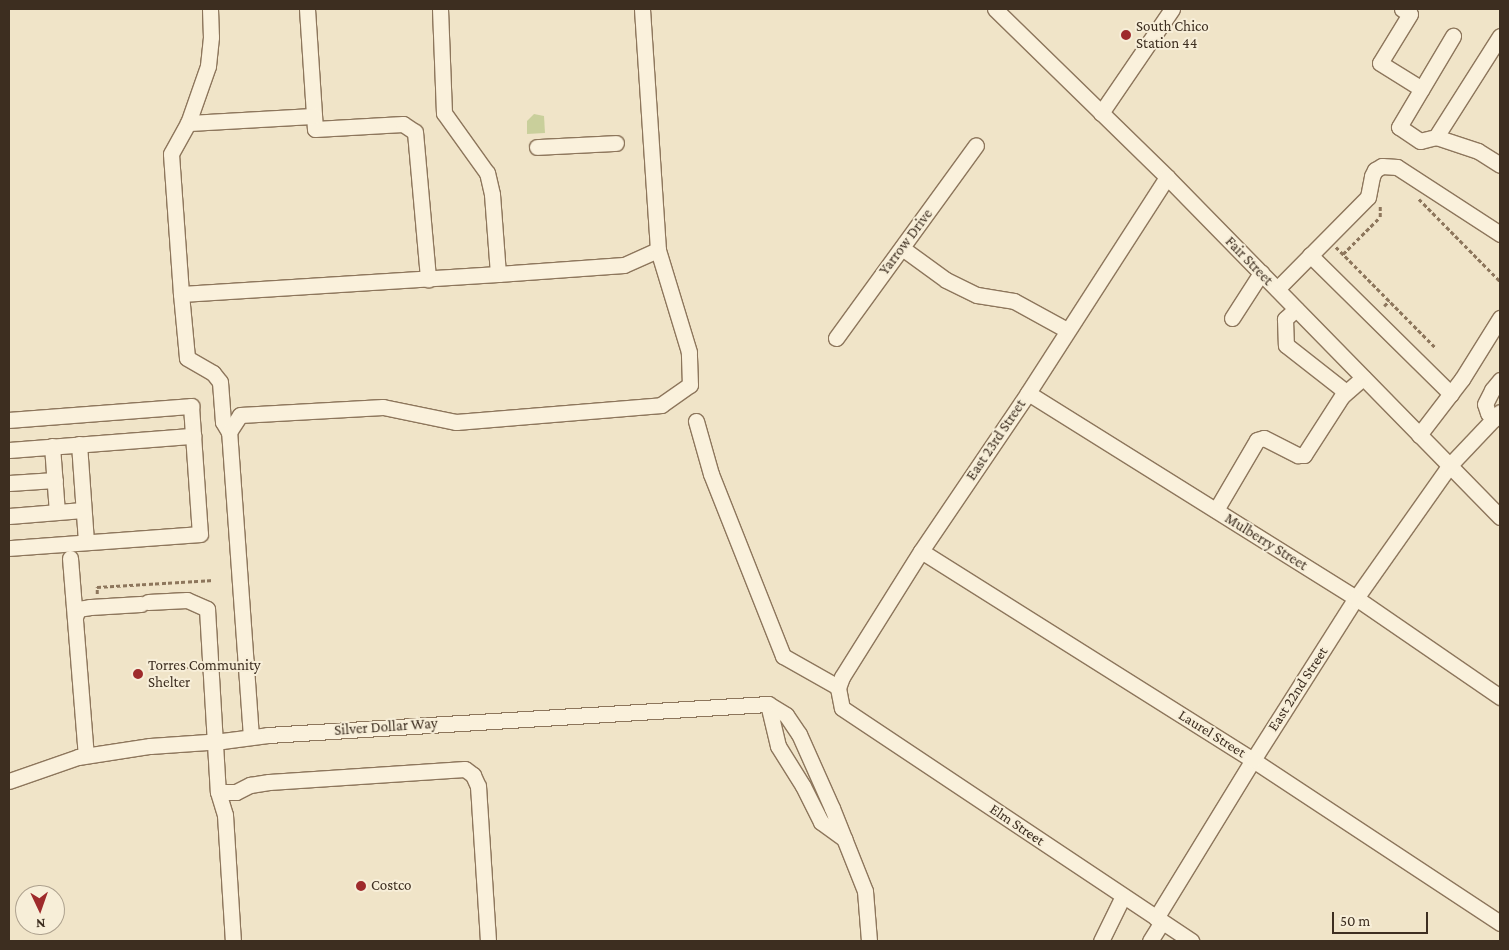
<!DOCTYPE html>
<html>
<head>
<meta charset="utf-8">
<style>
  body { margin:0 }
  #map { position:relative; width:1509px; height:950px; overflow:hidden; background:#f0e4c8; font-family:"Crimson Pro",serif }
  div>[style] { position:absolute }
  [style*='--x'] { left:calc(var(--x)*1px); top:calc(var(--y)*1px); width:calc(var(--w)*1px); rotate:calc(var(--a)*1deg) }
  .green>* { inset:0; background:#c9cf9b }
  .path>* { height:2.5px; margin-top:-1.25px; transform-origin:0; background:repeating-linear-gradient(90deg,#8d765c 0 4px,transparent 0 6.5px) }
  .roads { filter:drop-shadow(1px 0 #8d765c) drop-shadow(-1px 0 #8d765c) drop-shadow(0 1px #8d765c) drop-shadow(0 -1px #8d765c) }
  .minor>* { height:15px; margin:-7.5px; padding:0 7.5px; transform-origin:7.5px; border-radius:7.5px; background:#faf1dc }
  .dots>* { width:14px; height:14px; translate:-50% -50%; box-sizing:border-box; border:2px solid #f7eed8; border-radius:50% }
  span { translate:-50% -50%; white-space:nowrap; text-align:center; line-height:1.15; -webkit-text-stroke:4px #f7eed8; paint-order:stroke }
  .poi-label { font-size:15px; color:#3d2e20 }
  .left { translate:0 -50%; text-align:left }
  .street-label { font-size:15px; color:#3d2e20 }
  .frame { position:absolute; inset:0; border:10px solid #3d2e20; pointer-events:none }
  .north { position:absolute; left:15px; top:885px; width:50px; height:50px; box-sizing:border-box; background:#f7eed8; border:1px solid #ada18e; border-radius:50%; rotate:177deg; font-size:14px; font-weight:700; line-height:20px; text-align:center; color:#3d2e20 }
  .north::after { content:''; display:block; margin:auto; width:18px; height:22px; background:#9e2a2b; clip-path:polygon(50% 0,100% 100%,50% 72%,0 100%) }
  .scale { position:absolute; left:1332px; top:912px; width:96px; height:22px; box-sizing:border-box; border:2px solid #3d2e20; border-top:0; padding-left:6px; font-size:15px; line-height:18px; white-space:nowrap; color:#3d2e20; -webkit-text-stroke:4px #f7eed8; paint-order:stroke }
</style>
</head>
<body>
<div id="map">
  <div class="green">
    <i style="clip-path:polygon(534px 114px,544px 116px,545px 133px,527px 134px,527px 121px)"></i>
  </div>
  <div class="path">
    <i style="--x:1419;--y:199;--w:115;--a:45.4"></i>
    <i style="--x:1336;--y:247;--w:141;--a:45.3"></i>
    <i style="--x:1343;--y:254;--w:52;--a:-45"></i>
    <i style="--x:1380;--y:217;--w:13;--a:-90"></i>
    <i style="--x:1384;--y:306;--w:7;--a:-45"></i>
    <i style="--x:97;--y:594;--w:7;--a:-90"></i>
    <i style="--x:97;--y:587;--w:117;--a:-3.4"></i>
    <i style="--x:173;--y:668;--w:23;--a:0"></i>
  </div>
  <div class="roads">
    <div class="minor">
      <i style="--x:210;--y:9;--w:28;--a:88"></i>
      <i style="--x:211;--y:37;--w:29;--a:96"></i>
      <i style="--x:208;--y:66;--w:60;--a:109.3"></i>
      <i style="--x:188;--y:123;--w:35;--a:119"></i>
      <i style="--x:171;--y:154;--w:140;--a:85.9"></i>
      <i style="--x:181;--y:294;--w:318;--a:-3.6"></i>
      <i style="--x:498;--y:274;--w:80;--a:-94.3"></i>
      <i style="--x:492;--y:194;--w:22;--a:-103"></i>
      <i style="--x:487;--y:173;--w:74;--a:-125.6"></i>
      <i style="--x:444;--y:113;--w:104;--a:-92.2"></i>
      <i style="--x:307;--y:9;--w:120;--a:86.2"></i>
      <i style="--x:315;--y:129;--w:88;--a:-3.3"></i>
      <i style="--x:403;--y:124;--w:14;--a:34"></i>
      <i style="--x:415;--y:132;--w:148;--a:84.9"></i>
      <i style="--x:995;--y:9;--w:240;--a:44.3"></i>
      <i style="--x:1167;--y:177;--w:476;--a:45.6"></i>
      <i style="--x:1402;--y:9;--w:9;--a:32"></i>
      <i style="--x:1410;--y:14;--w:57;--a:121.5"></i>
      <i style="--x:1380;--y:63;--w:49;--a:31.8"></i>
      <i style="--x:1500;--y:36;--w:120;--a:122.4"></i>
      <i style="--x:1436;--y:137;--w:44;--a:18.4"></i>
      <i style="--x:1478;--y:151;--w:26;--a:32"></i>
      <i style="--x:1101;--y:113;--w:126;--a:-55.7"></i>
      <i style="--x:188;--y:123;--w:126;--a:-3.2"></i>
      <i style="--x:1436;--y:137;--w:16;--a:166"></i>
      <i style="--x:1420;--y:141;--w:25;--a:-146"></i>
      <i style="--x:1399;--y:127;--w:106;--a:-59.3"></i>
      <i style="--x:537;--y:147;--w:79;--a:-2.9"></i>
      <i style="--x:1167;--y:177;--w:257;--a:122.8"></i>
      <i style="--x:1028;--y:393;--w:191;--a:124.1"></i>
      <i style="--x:921;--y:551;--w:149;--a:122.1"></i>
      <i style="--x:842;--y:677;--w:12;--a:110"></i>
      <i style="--x:838;--y:688;--w:20;--a:79"></i>
      <i style="--x:842;--y:708;--w:420;--a:33.7"></i>
      <i style="--x:902;--y:248;--w:54;--a:36"></i>
      <i style="--x:946;--y:280;--w:34;--a:26"></i>
      <i style="--x:977;--y:295;--w:37;--a:9"></i>
      <i style="--x:1014;--y:301;--w:60;--a:28.7"></i>
      <i style="--x:1310;--y:255;--w:198;--a:44.6"></i>
      <i style="--x:498;--y:274;--w:126;--a:-4.1"></i>
      <i style="--x:624;--y:265;--w:37;--a:-24"></i>
      <i style="--x:1277;--y:289;--w:129;--a:-45.3"></i>
      <i style="--x:1368;--y:197;--w:21;--a:-79"></i>
      <i style="--x:1372;--y:176;--w:7;--a:-63"></i>
      <i style="--x:1375;--y:170;--w:8;--a:-30"></i>
      <i style="--x:1382;--y:166;--w:15;--a:4"></i>
      <i style="--x:1397;--y:167;--w:123;--a:33"></i>
      <i style="--x:181;--y:294;--w:64;--a:84.6"></i>
      <i style="--x:187;--y:358;--w:30;--a:30"></i>
      <i style="--x:213;--y:373;--w:11;--a:52"></i>
      <i style="--x:220;--y:382;--w:40;--a:85.7"></i>
      <i style="--x:223;--y:422;--w:12;--a:59"></i>
      <i style="--x:1296;--y:309;--w:15;--a:138"></i>
      <i style="--x:1285;--y:319;--w:26;--a:88"></i>
      <i style="--x:1286;--y:345;--w:76;--a:38.1"></i>
      <i style="--x:1232;--y:318;--w:54;--a:-57.2"></i>
      <i style="--x:836;--y:338;--w:238;--a:-54"></i>
      <i style="--x:1028;--y:393;--w:387;--a:32"></i>
      <i style="--x:1356;--y:598;--w:175;--a:34.5"></i>
      <i style="--x:1494;--y:419;--w:8;--a:-135"></i>
      <i style="--x:1488;--y:413;--w:9;--a:-108"></i>
      <i style="--x:1485;--y:404;--w:16;--a:-63"></i>
      <i style="--x:1492;--y:390;--w:13;--a:-51"></i>
      <i style="--x:9;--y:420;--w:183;--a:-4.4"></i>
      <i style="--x:191;--y:406;--w:128;--a:86"></i>
      <i style="--x:200;--y:534;--w:192;--a:175.8"></i>
      <i style="--x:696;--y:421;--w:55;--a:74.2"></i>
      <i style="--x:711;--y:474;--w:196;--a:68.4"></i>
      <i style="--x:783;--y:656;--w:63;--a:29.4"></i>
      <i style="--x:1419;--y:435;--w:71;--a:-52.5"></i>
      <i style="--x:1462;--y:379;--w:72;--a:-58.1"></i>
      <i style="--x:79;--y:444;--w:98;--a:85.9"></i>
      <i style="--x:52;--y:446;--w:66;--a:85.7"></i>
      <i style="--x:9;--y:450;--w:185;--a:-4.4"></i>
      <i style="--x:9;--y:483;--w:46;--a:-3.7"></i>
      <i style="--x:1216;--y:510;--w:81;--a:-59.6"></i>
      <i style="--x:1257;--y:440;--w:7;--a:-16"></i>
      <i style="--x:1264;--y:438;--w:38;--a:27"></i>
      <i style="--x:1298;--y:455;--w:6;--a:0"></i>
      <i style="--x:1304;--y:455;--w:70;--a:-57.2"></i>
      <i style="--x:1342;--y:396;--w:28;--a:-41"></i>
      <i style="--x:9;--y:516;--w:74;--a:-4.6"></i>
      <i style="--x:921;--y:551;--w:392;--a:32.2"></i>
      <i style="--x:1253;--y:760;--w:296;--a:33.4"></i>
      <i style="--x:70;--y:558;--w:198;--a:85.4"></i>
      <i style="--x:148;--y:602;--w:39;--a:-3"></i>
      <i style="--x:187;--y:600;--w:22;--a:24"></i>
      <i style="--x:207;--y:609;--w:183;--a:86.6"></i>
      <i style="--x:218;--y:792;--w:24;--a:73"></i>
      <i style="--x:225;--y:815;--w:126;--a:86.4"></i>
      <i style="--x:75;--y:617;--w:9;--a:-69"></i>
      <i style="--x:78;--y:609;--w:12;--a:-9"></i>
      <i style="--x:90;--y:607;--w:51;--a:-3.4"></i>
      <i style="--x:768;--y:704;--w:21;--a:31"></i>
      <i style="--x:786;--y:715;--w:23;--a:56"></i>
      <i style="--x:799;--y:734;--w:81;--a:66"></i>
      <i style="--x:832;--y:808;--w:89;--a:68.3"></i>
      <i style="--x:865;--y:891;--w:50;--a:85.4"></i>
      <i style="--x:768;--y:704;--w:43;--a:76.6"></i>
      <i style="--x:778;--y:746;--w:47;--a:58"></i>
      <i style="--x:803;--y:786;--w:40;--a:63.4"></i>
      <i style="--x:821;--y:822;--w:29;--a:36"></i>
      <i style="--x:251;--y:737;--w:306;--a:-94.1"></i>
      <i style="--x:229;--y:432;--w:20;--a:-57"></i>
      <i style="--x:240;--y:415;--w:143;--a:-3.2"></i>
      <i style="--x:383;--y:407;--w:75;--a:11.6"></i>
      <i style="--x:456;--y:422;--w:206;--a:-4.7"></i>
      <i style="--x:661;--y:405;--w:35;--a:-35"></i>
      <i style="--x:690;--y:385;--w:33;--a:-92"></i>
      <i style="--x:689;--y:352;--w:107;--a:-106.9"></i>
      <i style="--x:658;--y:250;--w:242;--a:-93.8"></i>
      <i style="--x:9;--y:781;--w:73;--a:-19.2"></i>
      <i style="--x:78;--y:757;--w:73;--a:-8.7"></i>
      <i style="--x:150;--y:746;--w:72;--a:-4"></i>
      <i style="--x:222;--y:741;--w:46;--a:-7.4"></i>
      <i style="--x:268;--y:735;--w:501;--a:-3.55"></i>
      <i style="--x:218;--y:792;--w:18;--a:0"></i>
      <i style="--x:236;--y:792;--w:16;--a:-27"></i>
      <i style="--x:250;--y:785;--w:19;--a:-9"></i>
      <i style="--x:269;--y:782;--w:196;--a:-3.8"></i>
      <i style="--x:465;--y:769;--w:10;--a:37"></i>
      <i style="--x:473;--y:775;--w:12;--a:66"></i>
      <i style="--x:478;--y:786;--w:155;--a:86.3"></i>
      <i style="--x:1156;--y:918;--w:185;--a:-58.5"></i>
      <i style="--x:1253;--y:760;--w:192;--a:-57.6"></i>
      <i style="--x:1356;--y:598;--w:161;--a:-54.8"></i>
      <i style="--x:1449;--y:466;--w:74;--a:-46.6"></i>
      <i style="--x:1101;--y:941;--w:50;--a:-63.9"></i>
      <i style="--x:1150;--y:941;--w:22;--a:-58"></i>
    </div>
  </div>
  <div class="dots">
    <i style="left:1126px;top:35px;background:#9e2a2b"></i>
    <i style="left:138px;top:674px;background:#9e2a2b"></i>
    <i style="left:361px;top:886px;background:#9e2a2b"></i>
  </div>
  <div class="poi-label">
    <span class="left" style="left:1136px;top:35px">South Chico<br>Station 44</span>
    <span class="left" style="left:148px;top:674px">Torres Community<br>Shelter</span>
    <span class="left" style="left:371px;top:886px">Costco</span>
  </div>
  <div class="street-label">
    <span style="left:906px;top:242px;rotate:-53deg">Yarrow Drive</span>
    <span style="left:1249px;top:261px;rotate:46deg">Fair Street</span>
    <span style="left:996px;top:440px;rotate:-56deg">East 23rd Street</span>
    <span style="left:1266px;top:542px;rotate:32deg">Mulberry Street</span>
    <span style="left:1298px;top:689px;rotate:-57deg">East 22nd Street</span>
    <span style="left:386px;top:727px;rotate:-4deg">Silver Dollar Way</span>
    <span style="left:1212px;top:734px;rotate:32deg">Laurel Street</span>
    <span style="left:1017px;top:825px;rotate:34deg">Elm Street</span>
  </div>
  <div class="frame"></div>
  <div class="north">N</div>
  <div class="scale">50 m</div>
</div>
</body>
</html>
